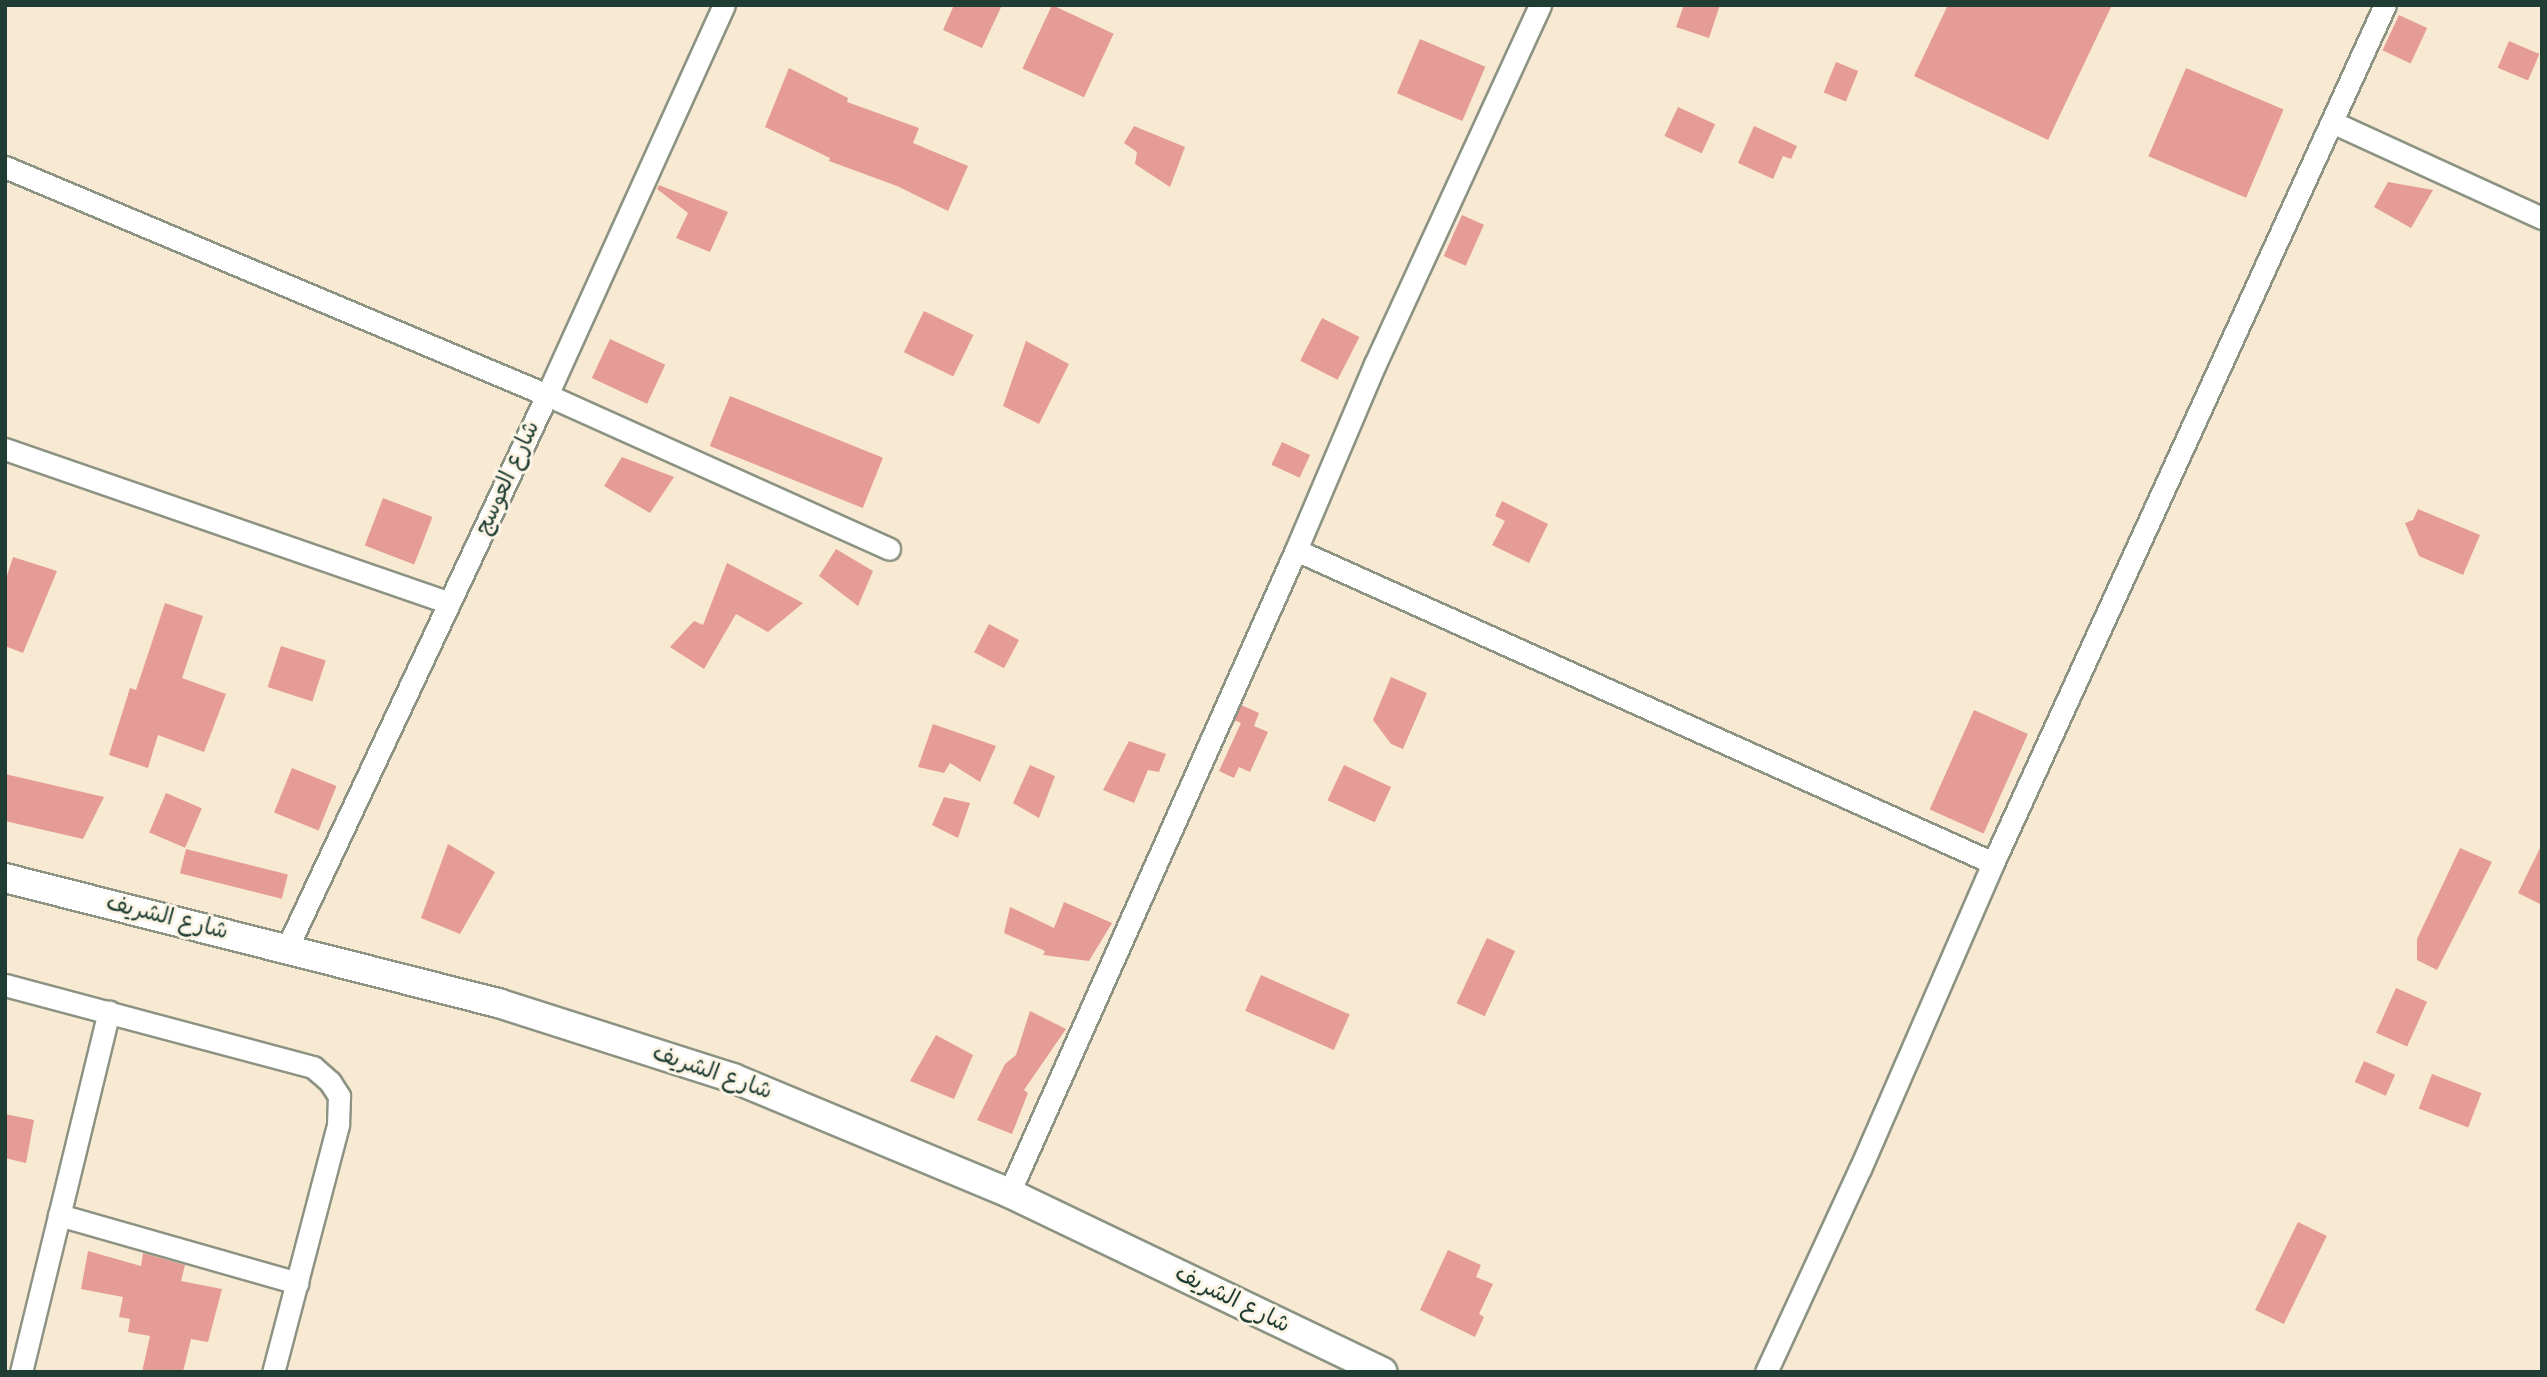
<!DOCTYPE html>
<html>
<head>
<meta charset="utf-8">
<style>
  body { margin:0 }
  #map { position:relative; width:2547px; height:1377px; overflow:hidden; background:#f8e9d2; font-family:Mynerve,"Playpen Sans Arabic",sans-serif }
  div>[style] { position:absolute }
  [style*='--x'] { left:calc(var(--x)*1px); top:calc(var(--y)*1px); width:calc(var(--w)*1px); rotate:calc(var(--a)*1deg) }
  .building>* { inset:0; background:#e59c97; transform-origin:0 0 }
  .roads { filter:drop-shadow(2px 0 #8c9383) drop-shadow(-2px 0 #8c9383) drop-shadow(0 2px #8c9383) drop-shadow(0 -2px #8c9383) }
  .minor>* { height:21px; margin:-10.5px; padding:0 10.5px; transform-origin:10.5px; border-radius:10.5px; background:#fff }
  .major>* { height:28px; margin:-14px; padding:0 14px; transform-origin:14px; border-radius:14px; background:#fff }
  span { translate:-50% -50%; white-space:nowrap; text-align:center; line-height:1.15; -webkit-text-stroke:6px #fcf5e5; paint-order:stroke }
  .street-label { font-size:23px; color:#1f3d34 }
  .frame { position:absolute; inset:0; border:7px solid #1f3d34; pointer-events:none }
</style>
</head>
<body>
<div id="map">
  <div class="building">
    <i style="clip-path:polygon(954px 5px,1002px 5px,982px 48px,943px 30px)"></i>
    <i style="left:1052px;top:5px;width:68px;height:70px;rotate:25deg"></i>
    <i style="clip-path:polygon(1684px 5px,1720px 5px,1709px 38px,1676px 27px)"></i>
    <i style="clip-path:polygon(1948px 5px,2112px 5px,2048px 140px,1914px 76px)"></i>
    <i style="left:2399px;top:15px;width:31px;height:39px;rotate:25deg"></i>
    <i style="left:1420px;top:39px;width:71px;height:59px;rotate:23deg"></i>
    <i style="left:2509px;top:41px;width:33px;height:29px;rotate:23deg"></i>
    <i style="left:1836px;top:62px;width:24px;height:33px;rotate:22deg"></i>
    <i style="clip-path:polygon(789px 68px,848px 98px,847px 102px,919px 128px,913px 143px,968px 166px,948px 211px,897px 186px,829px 161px,830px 158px,765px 127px)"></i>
    <i style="left:2186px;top:68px;width:106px;height:96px;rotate:23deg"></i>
    <i style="left:1678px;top:107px;width:41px;height:32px;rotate:25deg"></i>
    <i style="clip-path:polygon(1134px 126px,1185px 147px,1170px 187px,1135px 164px,1137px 152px,1124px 143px)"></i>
    <i style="clip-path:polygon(1754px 126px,1797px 146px,1791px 159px,1783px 156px,1773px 179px,1738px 163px)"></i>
    <i style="clip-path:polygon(2388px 182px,2433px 190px,2411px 228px,2374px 207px)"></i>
    <i style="clip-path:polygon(659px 185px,728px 212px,710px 252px,676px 238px,688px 213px,657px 189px)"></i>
    <i style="left:1462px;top:215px;width:24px;height:45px;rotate:24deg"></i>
    <i style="left:924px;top:311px;width:55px;height:46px;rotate:26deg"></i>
    <i style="left:1322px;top:318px;width:42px;height:48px;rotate:27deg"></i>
    <i style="left:610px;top:339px;width:61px;height:43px;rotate:25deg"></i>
    <i style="clip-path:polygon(1026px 341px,1069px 364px,1039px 424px,1003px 406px)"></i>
    <i style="left:730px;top:396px;width:165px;height:54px;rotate:22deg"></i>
    <i style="left:1282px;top:442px;width:31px;height:25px;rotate:25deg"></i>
    <i style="clip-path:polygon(622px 457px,674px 477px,650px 513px,604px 486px)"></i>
    <i style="left:383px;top:498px;width:53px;height:51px;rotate:21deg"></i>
    <i style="clip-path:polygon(1502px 501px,1548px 524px,1529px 563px,1492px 545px,1505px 521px,1495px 516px)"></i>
    <i style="clip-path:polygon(2418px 509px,2480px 535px,2463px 575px,2419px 556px,2405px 523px,2413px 520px)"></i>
    <i style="clip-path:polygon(836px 549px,873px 571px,858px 606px,819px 576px)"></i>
    <i style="clip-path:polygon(13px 557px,57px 571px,23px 653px,5px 646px,5px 582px)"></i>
    <i style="clip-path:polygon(727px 563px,803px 603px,768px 632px,736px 614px,704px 669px,670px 647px,694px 621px,703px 625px)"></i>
    <i style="clip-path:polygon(165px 603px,203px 616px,182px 678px,226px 694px,204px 752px,158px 735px,148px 768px,109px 755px,130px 688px,136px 690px)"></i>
    <i style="left:989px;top:624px;width:34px;height:32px;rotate:28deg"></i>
    <i style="left:281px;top:646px;width:47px;height:43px;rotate:18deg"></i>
    <i style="clip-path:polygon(1391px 677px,1427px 693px,1403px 749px,1391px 744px,1373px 720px)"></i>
    <i style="clip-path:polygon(1241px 705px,1259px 713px,1254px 726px,1268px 732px,1250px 772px,1239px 767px,1234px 778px,1219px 771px,1241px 723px,1234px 720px)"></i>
    <i style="left:1974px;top:710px;width:59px;height:109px;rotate:24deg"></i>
    <i style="clip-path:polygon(933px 724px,996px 746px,980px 782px,950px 763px,944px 773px,918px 767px)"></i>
    <i style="clip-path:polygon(1129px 741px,1166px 754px,1159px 772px,1148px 770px,1134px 803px,1103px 790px)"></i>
    <i style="clip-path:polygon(1030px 765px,1055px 776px,1039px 818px,1013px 803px)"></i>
    <i style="left:1344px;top:765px;width:52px;height:39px;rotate:25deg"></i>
    <i style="left:292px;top:768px;width:48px;height:48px;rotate:22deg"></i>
    <i style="clip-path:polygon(5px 774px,104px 797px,83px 839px,5px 821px)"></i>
    <i style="left:166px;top:793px;width:39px;height:43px;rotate:23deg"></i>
    <i style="clip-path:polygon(944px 797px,970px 803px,958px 838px,932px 825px)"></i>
    <i style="clip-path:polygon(448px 844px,495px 872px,460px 934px,421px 918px)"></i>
    <i style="clip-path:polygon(2542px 844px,2542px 905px,2518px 893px)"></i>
    <i style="clip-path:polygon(2460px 848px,2492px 862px,2437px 970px,2417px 960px,2417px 939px)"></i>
    <i style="left:186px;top:849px;width:105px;height:25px;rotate:14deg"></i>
    <i style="clip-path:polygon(1064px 902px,1112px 923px,1089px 961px,1043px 955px,1045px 951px,1004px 933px,1010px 907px,1054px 928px)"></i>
    <i style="left:1487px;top:938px;width:31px;height:72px;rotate:25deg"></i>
    <i style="left:1261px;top:975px;width:97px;height:39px;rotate:24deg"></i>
    <i style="left:2396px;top:988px;width:34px;height:49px;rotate:24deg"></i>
    <i style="clip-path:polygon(1030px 1011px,1066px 1029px,1024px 1090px,1028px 1093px,1012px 1134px,977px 1120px,1005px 1064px,1016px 1055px)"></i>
    <i style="clip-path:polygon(936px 1035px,973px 1055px,954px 1099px,910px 1081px)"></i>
    <i style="left:2364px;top:1061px;width:34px;height:23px;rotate:24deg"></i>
    <i style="left:2432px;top:1074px;width:53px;height:37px;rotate:21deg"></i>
    <i style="clip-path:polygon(5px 1114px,34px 1120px,26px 1163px,5px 1158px)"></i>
    <i style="left:2298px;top:1222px;width:32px;height:98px;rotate:26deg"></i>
    <i style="clip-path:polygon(1448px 1250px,1481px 1265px,1476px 1277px,1493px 1284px,1479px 1314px,1484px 1317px,1475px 1337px,1420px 1310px)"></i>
    <i style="clip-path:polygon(88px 1251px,141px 1266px,143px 1253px,185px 1265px,181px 1281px,222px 1289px,208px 1342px,191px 1339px,183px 1372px,142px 1372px,150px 1336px,128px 1332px,130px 1319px,119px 1317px,123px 1297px,81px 1289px)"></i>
  </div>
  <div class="roads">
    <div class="minor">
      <i style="--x:2332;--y:122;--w:231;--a:24.6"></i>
      <i style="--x:5;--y:167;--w:588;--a:22.81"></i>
      <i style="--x:547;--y:395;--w:375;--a:24.2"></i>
      <i style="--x:5;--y:449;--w:470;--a:19.1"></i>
      <i style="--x:1296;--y:550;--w:764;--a:24.18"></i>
      <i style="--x:287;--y:948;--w:611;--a:-64.82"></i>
      <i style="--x:547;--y:395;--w:428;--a:-65.6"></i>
      <i style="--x:5;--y:985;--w:319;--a:14.9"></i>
      <i style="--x:313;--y:1067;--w:23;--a:41"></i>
      <i style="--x:330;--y:1082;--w:17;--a:57"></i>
      <i style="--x:339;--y:1096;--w:29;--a:92"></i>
      <i style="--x:338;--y:1125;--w:255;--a:104.7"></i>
      <i style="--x:1009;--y:1193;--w:704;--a:-65.95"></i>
      <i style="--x:1296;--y:550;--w:202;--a:-67"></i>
      <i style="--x:1375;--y:364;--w:395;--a:-65.3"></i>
      <i style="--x:59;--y:1215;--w:248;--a:15.9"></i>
      <i style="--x:21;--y:1372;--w:371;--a:-76.3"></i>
      <i style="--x:1766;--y:1372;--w:224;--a:-65.2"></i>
      <i style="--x:1860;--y:1169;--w:334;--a:-66.5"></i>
      <i style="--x:1993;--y:863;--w:943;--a:-65.45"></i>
    </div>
    <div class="major">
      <i style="--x:5;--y:878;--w:509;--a:14.23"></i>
      <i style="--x:498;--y:1003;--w:247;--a:17.7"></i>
      <i style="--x:733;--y:1078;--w:299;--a:22.6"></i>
      <i style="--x:1009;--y:1193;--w:414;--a:25.6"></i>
    </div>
  </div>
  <div class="street-label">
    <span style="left:508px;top:478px;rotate:-65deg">شارع العوسج</span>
    <span style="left:167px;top:918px;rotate:14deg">شارع الشريف</span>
    <span style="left:712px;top:1073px;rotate:19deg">شارع الشريف</span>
    <span style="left:1232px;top:1300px;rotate:26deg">شارع الشريف</span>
  </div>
  <div class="frame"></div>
</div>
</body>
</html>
